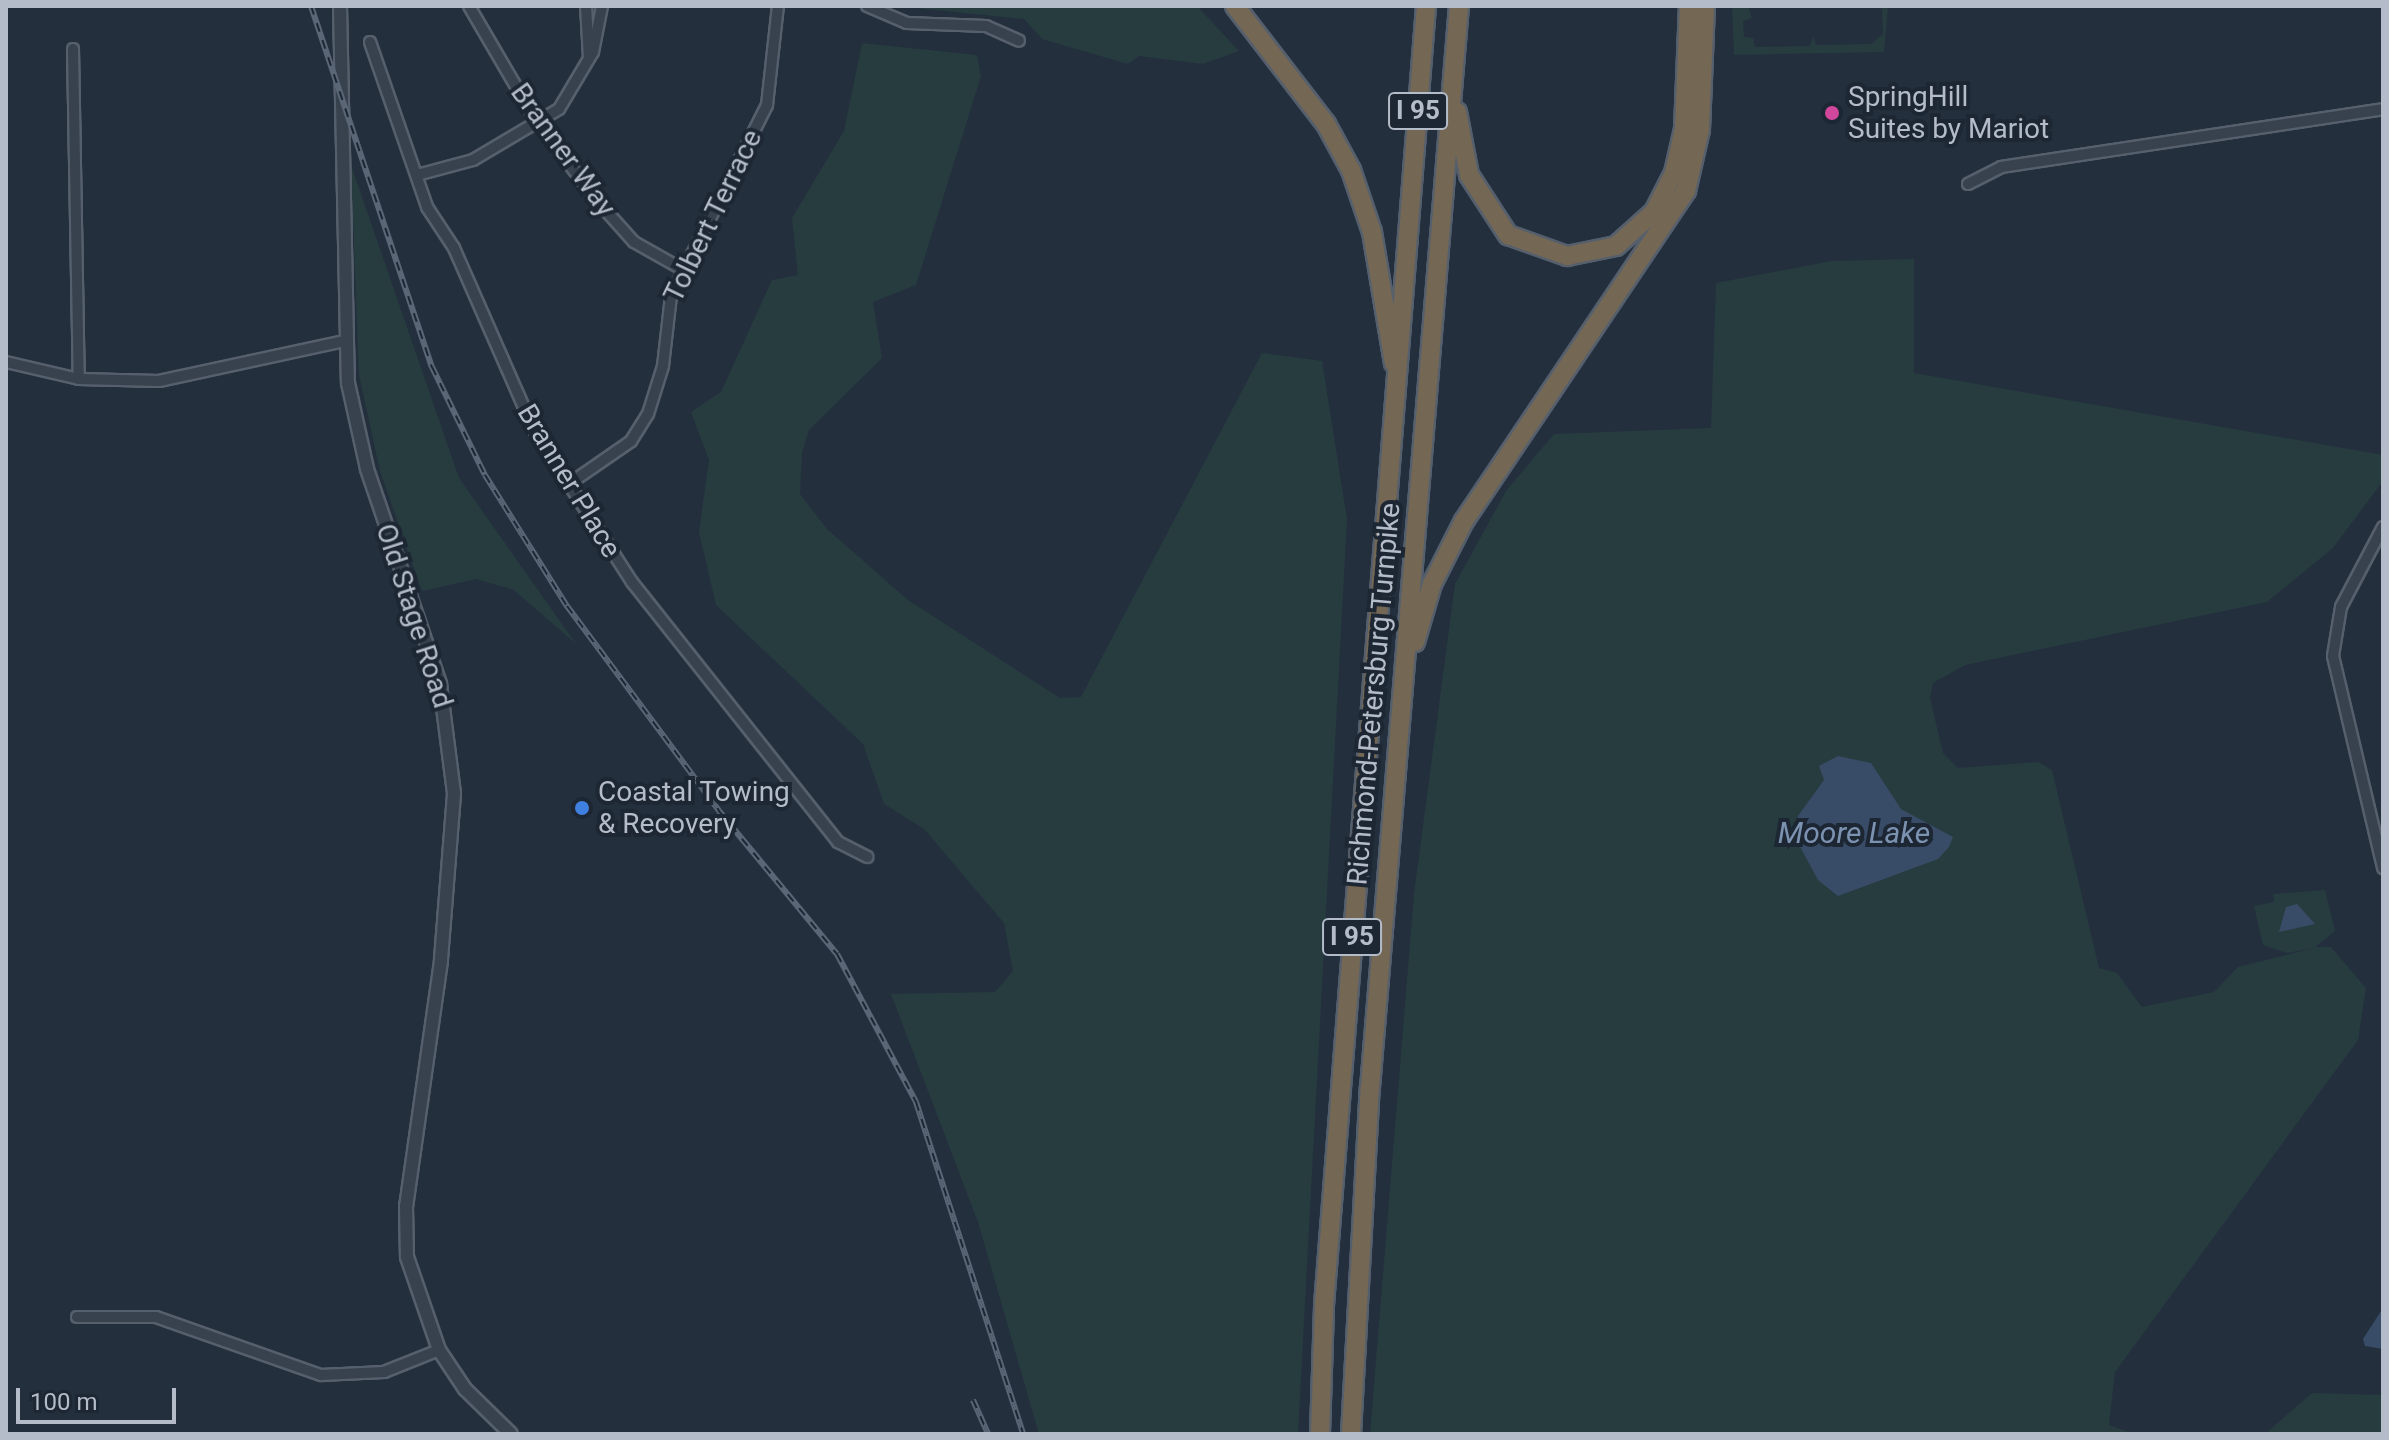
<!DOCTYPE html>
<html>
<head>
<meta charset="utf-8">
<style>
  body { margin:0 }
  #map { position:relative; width:2389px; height:1440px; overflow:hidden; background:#242f3e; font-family:Roboto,sans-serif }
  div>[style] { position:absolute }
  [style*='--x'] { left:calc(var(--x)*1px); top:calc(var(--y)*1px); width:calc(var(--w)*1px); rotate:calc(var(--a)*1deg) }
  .green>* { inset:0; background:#263c3f }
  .water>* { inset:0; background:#394c67 }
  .roads { filter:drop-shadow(2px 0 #565f6c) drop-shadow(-2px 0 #565f6c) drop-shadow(0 2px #565f6c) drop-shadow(0 -2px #565f6c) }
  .minor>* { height:10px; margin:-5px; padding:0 5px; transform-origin:5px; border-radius:5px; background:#38414e }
  .tertiary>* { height:12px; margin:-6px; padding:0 6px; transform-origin:6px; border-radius:6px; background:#38414e }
  .motorway>* { height:18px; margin:-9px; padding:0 9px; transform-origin:9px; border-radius:9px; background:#746855 }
  .rail>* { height:6px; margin-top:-3px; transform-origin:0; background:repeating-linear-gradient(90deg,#1d2633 0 9px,#5a6575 0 18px); box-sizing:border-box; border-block:2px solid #5a6575 }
  .dots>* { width:22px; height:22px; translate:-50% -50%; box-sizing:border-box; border:4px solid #1d2633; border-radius:50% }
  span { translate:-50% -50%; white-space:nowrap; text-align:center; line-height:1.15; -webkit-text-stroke:8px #1d2633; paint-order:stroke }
  .shield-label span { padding:2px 6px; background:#1d2633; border:2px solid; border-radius:6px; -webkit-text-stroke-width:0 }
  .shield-label { font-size:26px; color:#b4bcc9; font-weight:700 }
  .poi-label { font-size:28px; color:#b4bcc9 }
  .left { translate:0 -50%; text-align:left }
  .street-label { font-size:28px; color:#b4bcc9 }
  .water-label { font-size:30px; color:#7c92b1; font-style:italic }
  .frame { position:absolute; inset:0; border:8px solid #b4bcc9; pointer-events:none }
  .scale { position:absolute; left:16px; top:1388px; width:160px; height:36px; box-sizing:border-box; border:4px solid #b4bcc9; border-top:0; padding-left:10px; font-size:24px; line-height:28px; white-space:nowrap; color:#b4bcc9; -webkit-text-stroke:6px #1d2633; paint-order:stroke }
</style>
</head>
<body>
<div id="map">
  <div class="green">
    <i style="clip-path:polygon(896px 6px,1197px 6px,1239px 51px,1203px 64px,1139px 56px,1128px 64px,1042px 39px,1024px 19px)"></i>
    <i style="clip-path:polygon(1732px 6px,1748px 6px,1752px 18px,1743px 21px,1744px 37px,1753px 38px,1755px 47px,1810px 46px,1813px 36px,1816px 45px,1871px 44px,1883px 34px,1882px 9px,1872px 6px,1888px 6px,1884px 52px,1734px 55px)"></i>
    <i style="clip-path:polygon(862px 43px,977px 55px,981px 76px,916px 285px,873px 302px,882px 358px,809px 430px,802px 453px,800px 494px,827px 529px,908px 600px,1060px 698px,1081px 697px,1262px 353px,1322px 361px,1347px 519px,1298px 1434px,1039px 1434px,978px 1222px,891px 994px,995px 992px,1013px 971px,1004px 923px,924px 829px,884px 804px,863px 744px,716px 605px,699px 532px,709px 460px,691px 412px,721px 392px,772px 280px,798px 275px,792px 218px,844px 131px)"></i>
    <i style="clip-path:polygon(351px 165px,459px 478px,576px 644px,514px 590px,476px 579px,422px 591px,380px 471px,359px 375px)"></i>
    <i style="clip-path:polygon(1914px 259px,1914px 373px,2383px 455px,2383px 481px,2333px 548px,2267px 602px,1965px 665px,1933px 683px,1930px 698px,1943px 753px,1958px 768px,2038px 762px,2052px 770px,2099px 968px,2117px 973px,2142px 1007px,2214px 992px,2238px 967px,2314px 948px,2287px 953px,2263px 945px,2254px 906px,2274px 902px,2273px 894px,2325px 890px,2335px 931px,2315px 947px,2331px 947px,2366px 988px,2358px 1040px,2115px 1372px,2109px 1425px,2134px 1434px,1370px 1434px,1414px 894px,1455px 584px,1506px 491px,1554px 434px,1711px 428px,1716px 283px,1832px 261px)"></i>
    <i style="clip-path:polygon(2312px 1393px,2383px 1395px,2383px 1434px,2265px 1434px)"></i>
  </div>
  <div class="water">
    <i style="clip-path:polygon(1838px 756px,1871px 763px,1901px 809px,1953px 837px,1949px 847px,1938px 859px,1838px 896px,1818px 880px,1798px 843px,1798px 816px,1824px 780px,1819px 766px)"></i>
    <i style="clip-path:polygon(2297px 904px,2315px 924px,2279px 932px,2286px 907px)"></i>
    <i style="clip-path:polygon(2383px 1308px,2383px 1349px,2365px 1346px,2363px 1339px)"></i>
  </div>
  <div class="roads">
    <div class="minor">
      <i style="--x:469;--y:6;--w:137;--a:59.7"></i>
      <i style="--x:538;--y:124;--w:101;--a:52.2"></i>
      <i style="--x:600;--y:204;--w:51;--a:48.2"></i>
      <i style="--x:634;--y:242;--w:55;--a:29.4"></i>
      <i style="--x:586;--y:6;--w:52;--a:86.7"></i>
      <i style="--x:867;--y:6;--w:43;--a:23"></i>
      <i style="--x:907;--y:23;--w:79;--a:2.2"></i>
      <i style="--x:986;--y:26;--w:36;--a:24"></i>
      <i style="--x:370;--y:42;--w:175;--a:70.9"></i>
      <i style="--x:427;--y:207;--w:49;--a:56.6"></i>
      <i style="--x:454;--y:248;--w:199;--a:66.3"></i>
      <i style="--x:534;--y:430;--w:181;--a:57.2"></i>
      <i style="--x:632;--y:582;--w:332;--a:51.6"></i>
      <i style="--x:838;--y:842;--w:33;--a:27"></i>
      <i style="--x:73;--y:49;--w:330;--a:89"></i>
      <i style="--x:417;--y:175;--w:58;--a:-15"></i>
      <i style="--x:473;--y:160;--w:100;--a:-30.7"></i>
      <i style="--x:559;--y:109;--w:66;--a:-59.2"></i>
      <i style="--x:593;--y:52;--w:47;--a:-78.9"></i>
      <i style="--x:1968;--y:184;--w:37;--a:-27"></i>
      <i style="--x:2001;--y:167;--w:386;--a:-8.6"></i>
      <i style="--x:6;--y:362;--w:75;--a:13.1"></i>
      <i style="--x:79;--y:379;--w:80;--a:1.4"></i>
      <i style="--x:159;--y:381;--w:189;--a:-12.2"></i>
      <i style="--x:569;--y:484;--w:75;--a:-34.7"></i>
      <i style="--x:631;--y:441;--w:32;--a:-58"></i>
      <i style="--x:648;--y:414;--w:50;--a:-72.6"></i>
      <i style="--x:663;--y:366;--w:70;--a:-83.5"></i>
      <i style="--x:671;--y:296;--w:214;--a:-63.3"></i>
      <i style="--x:767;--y:105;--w:100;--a:-83.7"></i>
      <i style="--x:2383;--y:527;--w:90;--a:117.7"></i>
      <i style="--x:2341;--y:607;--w:50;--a:99.3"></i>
      <i style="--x:2333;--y:656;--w:218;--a:76.7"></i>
      <i style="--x:77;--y:1317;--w:79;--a:0"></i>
      <i style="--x:156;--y:1317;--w:175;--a:19.4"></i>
      <i style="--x:321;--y:1375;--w:63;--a:-2.7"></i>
      <i style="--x:384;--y:1372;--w:59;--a:-21.8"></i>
    </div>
    <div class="tertiary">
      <i style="--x:340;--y:6;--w:377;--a:88.8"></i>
      <i style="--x:348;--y:383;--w:88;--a:77.5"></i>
      <i style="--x:367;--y:469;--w:227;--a:71.2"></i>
      <i style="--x:440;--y:684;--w:111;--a:82.7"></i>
      <i style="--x:454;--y:794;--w:168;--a:94.5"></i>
      <i style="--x:441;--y:961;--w:247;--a:98.1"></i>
      <i style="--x:406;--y:1206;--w:51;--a:88.9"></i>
      <i style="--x:407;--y:1257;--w:98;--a:71"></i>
      <i style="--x:439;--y:1350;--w:47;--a:56.3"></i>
      <i style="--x:465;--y:1389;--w:64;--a:44.4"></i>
    </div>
    <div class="motorway">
      <i style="--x:1235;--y:6;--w:149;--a:52.4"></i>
      <i style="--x:1326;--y:124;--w:52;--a:61.5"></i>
      <i style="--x:1351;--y:170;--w:65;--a:71.3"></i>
      <i style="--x:1372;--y:232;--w:133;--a:80.5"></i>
      <i style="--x:1457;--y:112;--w:64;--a:79.2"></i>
      <i style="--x:1469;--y:175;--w:72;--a:57"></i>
      <i style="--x:1508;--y:235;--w:63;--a:19.6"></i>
      <i style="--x:1567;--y:256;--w:50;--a:-11.5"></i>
      <i style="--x:1616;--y:246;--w:51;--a:-41.8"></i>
      <i style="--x:1654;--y:212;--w:44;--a:-62.9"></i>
      <i style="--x:1674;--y:173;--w:45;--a:-77.2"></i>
      <i style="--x:1684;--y:129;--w:123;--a:-87.7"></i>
      <i style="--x:1415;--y:642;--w:60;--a:-73.7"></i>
      <i style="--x:1432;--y:584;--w:71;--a:-63.1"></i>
      <i style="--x:1464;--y:521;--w:398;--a:-56.1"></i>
      <i style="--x:1686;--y:191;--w:63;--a:-77.1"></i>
      <i style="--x:1700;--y:130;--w:124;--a:-87.7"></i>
      <i style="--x:1320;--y:1434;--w:129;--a:-88.2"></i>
      <i style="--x:1324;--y:1305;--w:1303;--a:-85.51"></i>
      <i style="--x:1351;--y:1434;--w:347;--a:-86.9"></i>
      <i style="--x:1370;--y:1088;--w:1086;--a:-85.3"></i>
    </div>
  </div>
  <div class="rail">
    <i style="--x:311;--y:6;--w:381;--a:71.5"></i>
    <i style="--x:432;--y:367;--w:120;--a:63.9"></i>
    <i style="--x:485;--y:475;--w:155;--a:58"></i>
    <i style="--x:567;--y:606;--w:255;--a:53.4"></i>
    <i style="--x:719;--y:811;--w:185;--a:50.5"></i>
    <i style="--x:837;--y:954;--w:168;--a:61.9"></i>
    <i style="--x:916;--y:1102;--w:349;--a:72.1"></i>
    <i style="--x:973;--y:1400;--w:37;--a:66"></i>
  </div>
  <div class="dots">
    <i style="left:1832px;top:113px;background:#d1479c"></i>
    <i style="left:582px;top:808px;background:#3f7fe0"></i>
  </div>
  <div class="shield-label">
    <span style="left:1418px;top:111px">I 95</span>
    <span style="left:1352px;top:937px">I 95</span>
  </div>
  <div class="poi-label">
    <span class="left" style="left:1848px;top:113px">SpringHill<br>Suites by Mariot</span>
    <span class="left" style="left:598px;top:808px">Coastal Towing<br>&amp; Recovery</span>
  </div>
  <div class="street-label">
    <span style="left:563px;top:150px;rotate:54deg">Branner Way</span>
    <span style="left:713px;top:216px;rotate:-64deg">Tolbert Terrace</span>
    <span style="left:569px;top:481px;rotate:59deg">Branner Place</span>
    <span style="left:414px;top:616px;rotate:72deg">Old Stage Road</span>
    <span style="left:1374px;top:694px;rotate:-85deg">Richmond-Petersburg Turnpike</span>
  </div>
  <div class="water-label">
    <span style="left:1854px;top:833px">Moore Lake</span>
  </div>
  <div class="frame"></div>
  <div class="scale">100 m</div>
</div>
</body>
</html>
